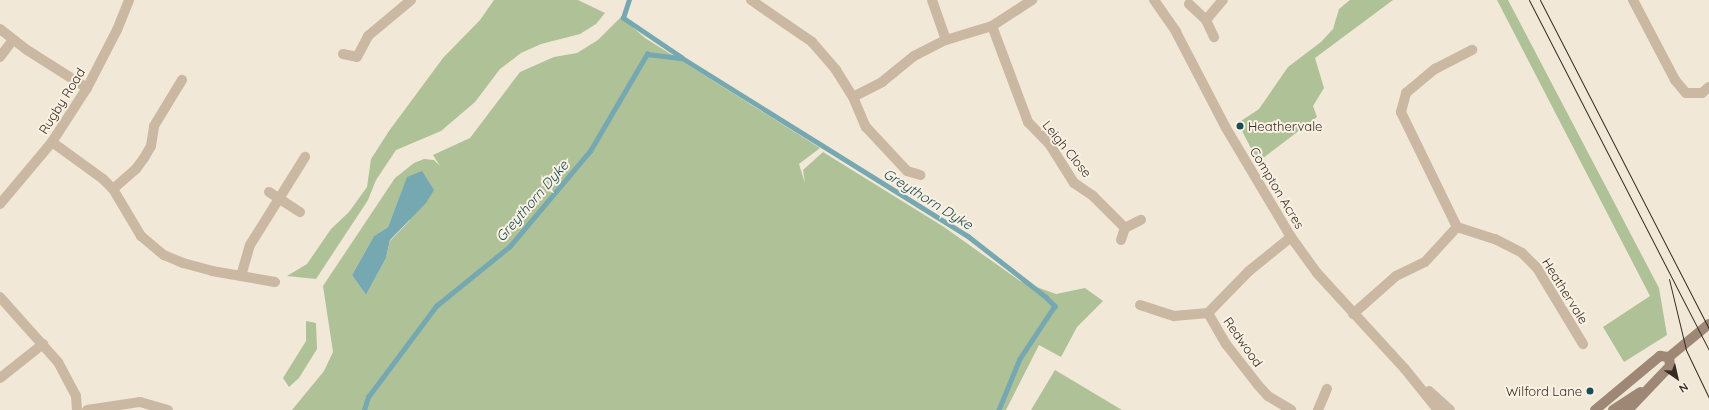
<!DOCTYPE html>
<html>
<head>
<meta charset="utf-8">
<style>
  body { margin:0 }
  #map { position:relative; width:1709px; height:410px; overflow:hidden; background:#f2e8d7; font-family:Quicksand,sans-serif }
  div>[style] { position:absolute }
  [style*='--x'] { left:calc(var(--x)*1px); top:calc(var(--y)*1px); width:calc(var(--w)*1px); rotate:calc(var(--a)*1deg) }
  .green>* { inset:0; background:#afc197 }
  .water>* { inset:0; background:#75a8b0 }
  .stream>* { height:4.5px; margin:-2.25px; padding:0 2.25px; transform-origin:2.25px; border-radius:2.25px; background:#75a8b0 }
  .minor>* { height:10px; margin:-5px; padding:0 5px; transform-origin:5px; border-radius:5px; background:#cab8a3 }
  .tertiary>* { height:10px; margin:-5px; padding:0 5px; transform-origin:5px; border-radius:5px; background:#cab8a3 }
  .secondary>* { height:10px; margin:-5px; padding:0 5px; transform-origin:5px; border-radius:5px; background:#9e8774 }
  .tram>* { height:1px; margin:-0.5px; padding:0 0.5px; transform-origin:0.5px; border-radius:0.5px; background:#352b25 }
  .dots>* { width:11px; height:11px; translate:-50% -50%; box-sizing:border-box; border:2px solid #faf1e3; border-radius:50% }
  span { translate:-50% -50%; white-space:nowrap; text-align:center; line-height:1.15; -webkit-text-stroke:4px #faf1e3; paint-order:stroke }
  .street-label { font-size:13px; color:#352b25 }
  .poi-label { font-size:13px; color:#352b25 }
  .left { translate:0 -50%; text-align:left }
  .right { translate:-100% -50%; text-align:right }
  .water-label { font-size:14px; color:#194e58; font-style:italic }
  .north { position:absolute; left:1657px; top:358px; width:40px; height:40px; -webkit-text-stroke:3px #faf1e3; paint-order:stroke; rotate:146deg; font-size:11px; font-weight:700; line-height:16px; text-align:center; color:#352b25 }
  .north::after { content:''; display:block; margin:auto; width:14px; height:18px; background:#352b25; clip-path:polygon(50% 0,100% 100%,50% 72%,0 100%) }
</style>
</head>
<body>
<div id="map">
  <div class="green">
    <i style="clip-path:polygon(494px 0,578px 0,605px 13px,596px 24px,580px 34px,541px 44px,521px 53px,500px 69px,475px 102px,441px 131px,396px 150px,376px 180px,368px 200px,316px 279px,287px 276px,307px 264px,331px 229px,349px 212px,367px 187px,371px 159px,389px 131px,443px 58px,480px 20px)"></i>
    <i style="clip-path:polygon(1350px 0,1393px 0,1315px 58px,1324px 88px,1313px 106px,1317px 117px,1258px 162px,1238px 123px,1259px 109px,1288px 67px,1321px 42px,1333px 29px,1339px 9px)"></i>
    <i style="clip-path:polygon(1497px 0,1508px 0,1659px 288px,1667px 335px,1624px 362px,1603px 327px,1650px 296px)"></i>
    <i style="clip-path:polygon(evenodd,621px 17px,645px 38px,820px 148px,799px 164px,805px 183px,803px 170px,823px 152px,944px 227px,1020px 281px,1056px 294px,1085px 288px,1103px 301px,1077px 327px,1061px 357px,1039px 345px,1006px 410px,292px 410px,324px 371px,333px 352px,323px 286px,395px 178px,414px 163px,424px 159px,434px 160px,440px 166px,433px 155px,470px 138px,520px 72px,554px 57px,577px 53px,598px 40px,621px 17px,407px 178px,410px 220px,390px 241px,386px 258px,366px 295px,352px 275px,374px 236px,388px 227px,407px 178px)"></i>
    <i style="clip-path:polygon(306px 321px,316px 323px,317px 349px,299px 378px,289px 387px,283px 378px,306px 341px)"></i>
    <i style="clip-path:polygon(1055px 370px,1122px 410px,1031px 410px)"></i>
  </div>
  <div class="water">
    <i style="clip-path:polygon(422px 171px,434px 190px,426px 203px,390px 240px,386px 258px,366px 295px,352px 275px,374px 236px,388px 227px,407px 177px)"></i>
  </div>
  <div class="stream">
    <i style="--x:682;--y:58;--w:337;--a:31.9"></i>
    <i style="--x:968;--y:236;--w:99;--a:38"></i>
    <i style="--x:1046;--y:297;--w:13;--a:45"></i>
    <i style="--x:1055;--y:306;--w:64;--a:123.4"></i>
    <i style="--x:1020;--y:359;--w:55;--a:112.4"></i>
    <i style="--x:364;--y:410;--w:14;--a:-73"></i>
    <i style="--x:368;--y:397;--w:114;--a:-53.2"></i>
    <i style="--x:436;--y:306;--w:95;--a:-39"></i>
    <i style="--x:510;--y:246;--w:124;--a:-49.9"></i>
    <i style="--x:590;--y:151;--w:113;--a:-59.6"></i>
    <i style="--x:647;--y:54;--w:35;--a:7"></i>
    <i style="--x:682;--y:58;--w:71;--a:-145.9"></i>
    <i style="--x:623;--y:18;--w:19;--a:-72"></i>
  </div>
  <div class="minor">
    <i style="--x:751;--y:0;--w:74;--a:34.5"></i>
    <i style="--x:812;--y:42;--w:37;--a:49"></i>
    <i style="--x:836;--y:70;--w:32;--a:58"></i>
    <i style="--x:853;--y:97;--w:33;--a:67"></i>
    <i style="--x:866;--y:127;--w:60;--a:47"></i>
    <i style="--x:907;--y:171;--w:14;--a:17"></i>
    <i style="--x:932;--y:0;--w:42;--a:70.7"></i>
    <i style="--x:1633;--y:0;--w:90;--a:62.3"></i>
    <i style="--x:1675;--y:80;--w:17;--a:50"></i>
    <i style="--x:1686;--y:93;--w:16;--a:0"></i>
    <i style="--x:1702;--y:93;--w:9;--a:-41"></i>
    <i style="--x:1189;--y:4;--w:23;--a:43"></i>
    <i style="--x:1206;--y:20;--w:19;--a:65"></i>
    <i style="--x:1206;--y:20;--w:26;--a:-50"></i>
    <i style="--x:992;--y:26;--w:103;--a:69.4"></i>
    <i style="--x:1028;--y:122;--w:32;--a:46"></i>
    <i style="--x:1050;--y:145;--w:45;--a:57.7"></i>
    <i style="--x:1074;--y:183;--w:23;--a:34"></i>
    <i style="--x:1093;--y:196;--w:45;--a:45"></i>
    <i style="--x:0;--y:29;--w:34;--a:38"></i>
    <i style="--x:27;--y:50;--w:71;--a:32.3"></i>
    <i style="--x:343;--y:54;--w:14;--a:12"></i>
    <i style="--x:357;--y:57;--w:24;--a:-62"></i>
    <i style="--x:368;--y:36;--w:56;--a:-39.9"></i>
    <i style="--x:0;--y:57;--w:21;--a:-53"></i>
    <i style="--x:853;--y:97;--w:33;--a:-27"></i>
    <i style="--x:882;--y:82;--w:41;--a:-39.1"></i>
    <i style="--x:914;--y:56;--w:36;--a:-27"></i>
    <i style="--x:946;--y:40;--w:48;--a:-16.9"></i>
    <i style="--x:992;--y:26;--w:48;--a:-33"></i>
    <i style="--x:52;--y:142;--w:63;--a:36"></i>
    <i style="--x:103;--y:179;--w:14;--a:45"></i>
    <i style="--x:113;--y:189;--w:55;--a:59.2"></i>
    <i style="--x:141;--y:236;--w:30;--a:40"></i>
    <i style="--x:164;--y:255;--w:21;--a:23"></i>
    <i style="--x:183;--y:263;--w:30;--a:15"></i>
    <i style="--x:212;--y:271;--w:64;--a:9.9"></i>
    <i style="--x:113;--y:189;--w:30;--a:-41"></i>
    <i style="--x:136;--y:169;--w:14;--a:-54"></i>
    <i style="--x:144;--y:158;--w:14;--a:-60"></i>
    <i style="--x:151;--y:146;--w:20;--a:-81"></i>
    <i style="--x:154;--y:126;--w:54;--a:-58.7"></i>
    <i style="--x:269;--y:192;--w:37;--a:33"></i>
    <i style="--x:1457;--y:227;--w:128;--a:-116"></i>
    <i style="--x:1401;--y:112;--w:20;--a:-75"></i>
    <i style="--x:1406;--y:93;--w:38;--a:-40"></i>
    <i style="--x:1435;--y:69;--w:42;--a:-27.2"></i>
    <i style="--x:1121;--y:240;--w:13;--a:-72"></i>
    <i style="--x:1125;--y:228;--w:18;--a:-27"></i>
    <i style="--x:241;--y:276;--w:32;--a:-74"></i>
    <i style="--x:250;--y:245;--w:104;--a:-58"></i>
    <i style="--x:0;--y:297;--w:87;--a:48.3"></i>
    <i style="--x:58;--y:362;--w:38;--a:62"></i>
    <i style="--x:76;--y:396;--w:14;--a:86"></i>
    <i style="--x:1140;--y:305;--w:36;--a:18"></i>
    <i style="--x:1174;--y:316;--w:34;--a:-5"></i>
    <i style="--x:1208;--y:313;--w:36;--a:60"></i>
    <i style="--x:1226;--y:344;--w:52;--a:52"></i>
    <i style="--x:1258;--y:385;--w:15;--a:48"></i>
    <i style="--x:1268;--y:396;--w:27;--a:31"></i>
    <i style="--x:1208;--y:313;--w:59;--a:-45.7"></i>
    <i style="--x:1249;--y:271;--w:54;--a:-39"></i>
    <i style="--x:1353;--y:314;--w:57;--a:-41.5"></i>
    <i style="--x:1396;--y:276;--w:32;--a:-26"></i>
    <i style="--x:1425;--y:262;--w:47;--a:-47.6"></i>
    <i style="--x:1457;--y:227;--w:40;--a:18"></i>
    <i style="--x:1495;--y:239;--w:30;--a:27"></i>
    <i style="--x:1522;--y:253;--w:21;--a:45"></i>
    <i style="--x:1537;--y:268;--w:89;--a:58.8"></i>
    <i style="--x:0;--y:378;--w:55;--a:-38.3"></i>
    <i style="--x:87;--y:410;--w:54;--a:-8.6"></i>
    <i style="--x:140;--y:402;--w:29;--a:16"></i>
    <i style="--x:1318;--y:410;--w:23;--a:-67"></i>
  </div>
  <div class="tertiary">
    <i style="--x:1154;--y:0;--w:39;--a:55"></i>
    <i style="--x:1176;--y:32;--w:108;--a:62.5"></i>
    <i style="--x:1226;--y:128;--w:127;--a:59.2"></i>
    <i style="--x:1291;--y:237;--w:44;--a:54.2"></i>
    <i style="--x:1317;--y:273;--w:130;--a:47.5"></i>
    <i style="--x:1405;--y:369;--w:53;--a:51.2"></i>
    <i style="--x:0;--y:204;--w:81;--a:-50"></i>
    <i style="--x:52;--y:142;--w:64;--a:-57.1"></i>
    <i style="--x:87;--y:88;--w:65;--a:-62.7"></i>
    <i style="--x:117;--y:30;--w:32;--a:-68"></i>
    <i style="--x:1429;--y:391;--w:28;--a:42"></i>
  </div>
  <div class="secondary">
    <i style="--x:1669;--y:357;--w:52;--a:-39.5"></i>
    <i style="--x:1595;--y:410;--w:85;--a:-39.7"></i>
    <i style="--x:1660;--y:356;--w:9;--a:6"></i>
    <i style="--x:1613;--y:410;--w:33;--a:-33"></i>
    <i style="--x:1628;--y:410;--w:61;--a:-46.3"></i>
    <i style="--x:1670;--y:366;--w:9;--a:-96"></i>
  </div>
  <div class="tram">
    <i style="--x:1529;--y:0;--w:394;--a:62.8"></i>
    <i style="--x:1540;--y:0;--w:370;--a:62.8"></i>
    <i style="--x:1669;--y:279;--w:73;--a:76.5"></i>
    <i style="--x:1686;--y:350;--w:53;--a:64.4"></i>
  </div>
  <div class="dots">
    <i style="left:1240px;top:126px;background:#194e58"></i>
    <i style="left:1590px;top:391px;background:#194e58"></i>
  </div>
  <div class="street-label">
    <span style="left:62px;top:101px;rotate:-58deg">Rugby Road</span>
    <span style="left:1067px;top:149px;rotate:51deg">Leigh Close</span>
    <span style="left:1277px;top:188px;rotate:59deg">Compton Acres</span>
    <span style="left:1565px;top:291px;rotate:58deg">Heathervale</span>
    <span style="left:1243px;top:342px;rotate:55deg">Redwood</span>
  </div>
  <div class="poi-label">
    <span class="left" style="left:1248px;top:126px">Heathervale</span>
    <span class="right" style="left:1582px;top:391px">Wilford Lane</span>
  </div>
  <div class="water-label">
    <span style="left:928px;top:199px;rotate:32deg">Greythorn Dyke</span>
    <span style="left:532px;top:201px;rotate:-49deg">Greythorn Dyke</span>
  </div>
  <div class="north">N</div>
</div>
</body>
</html>
